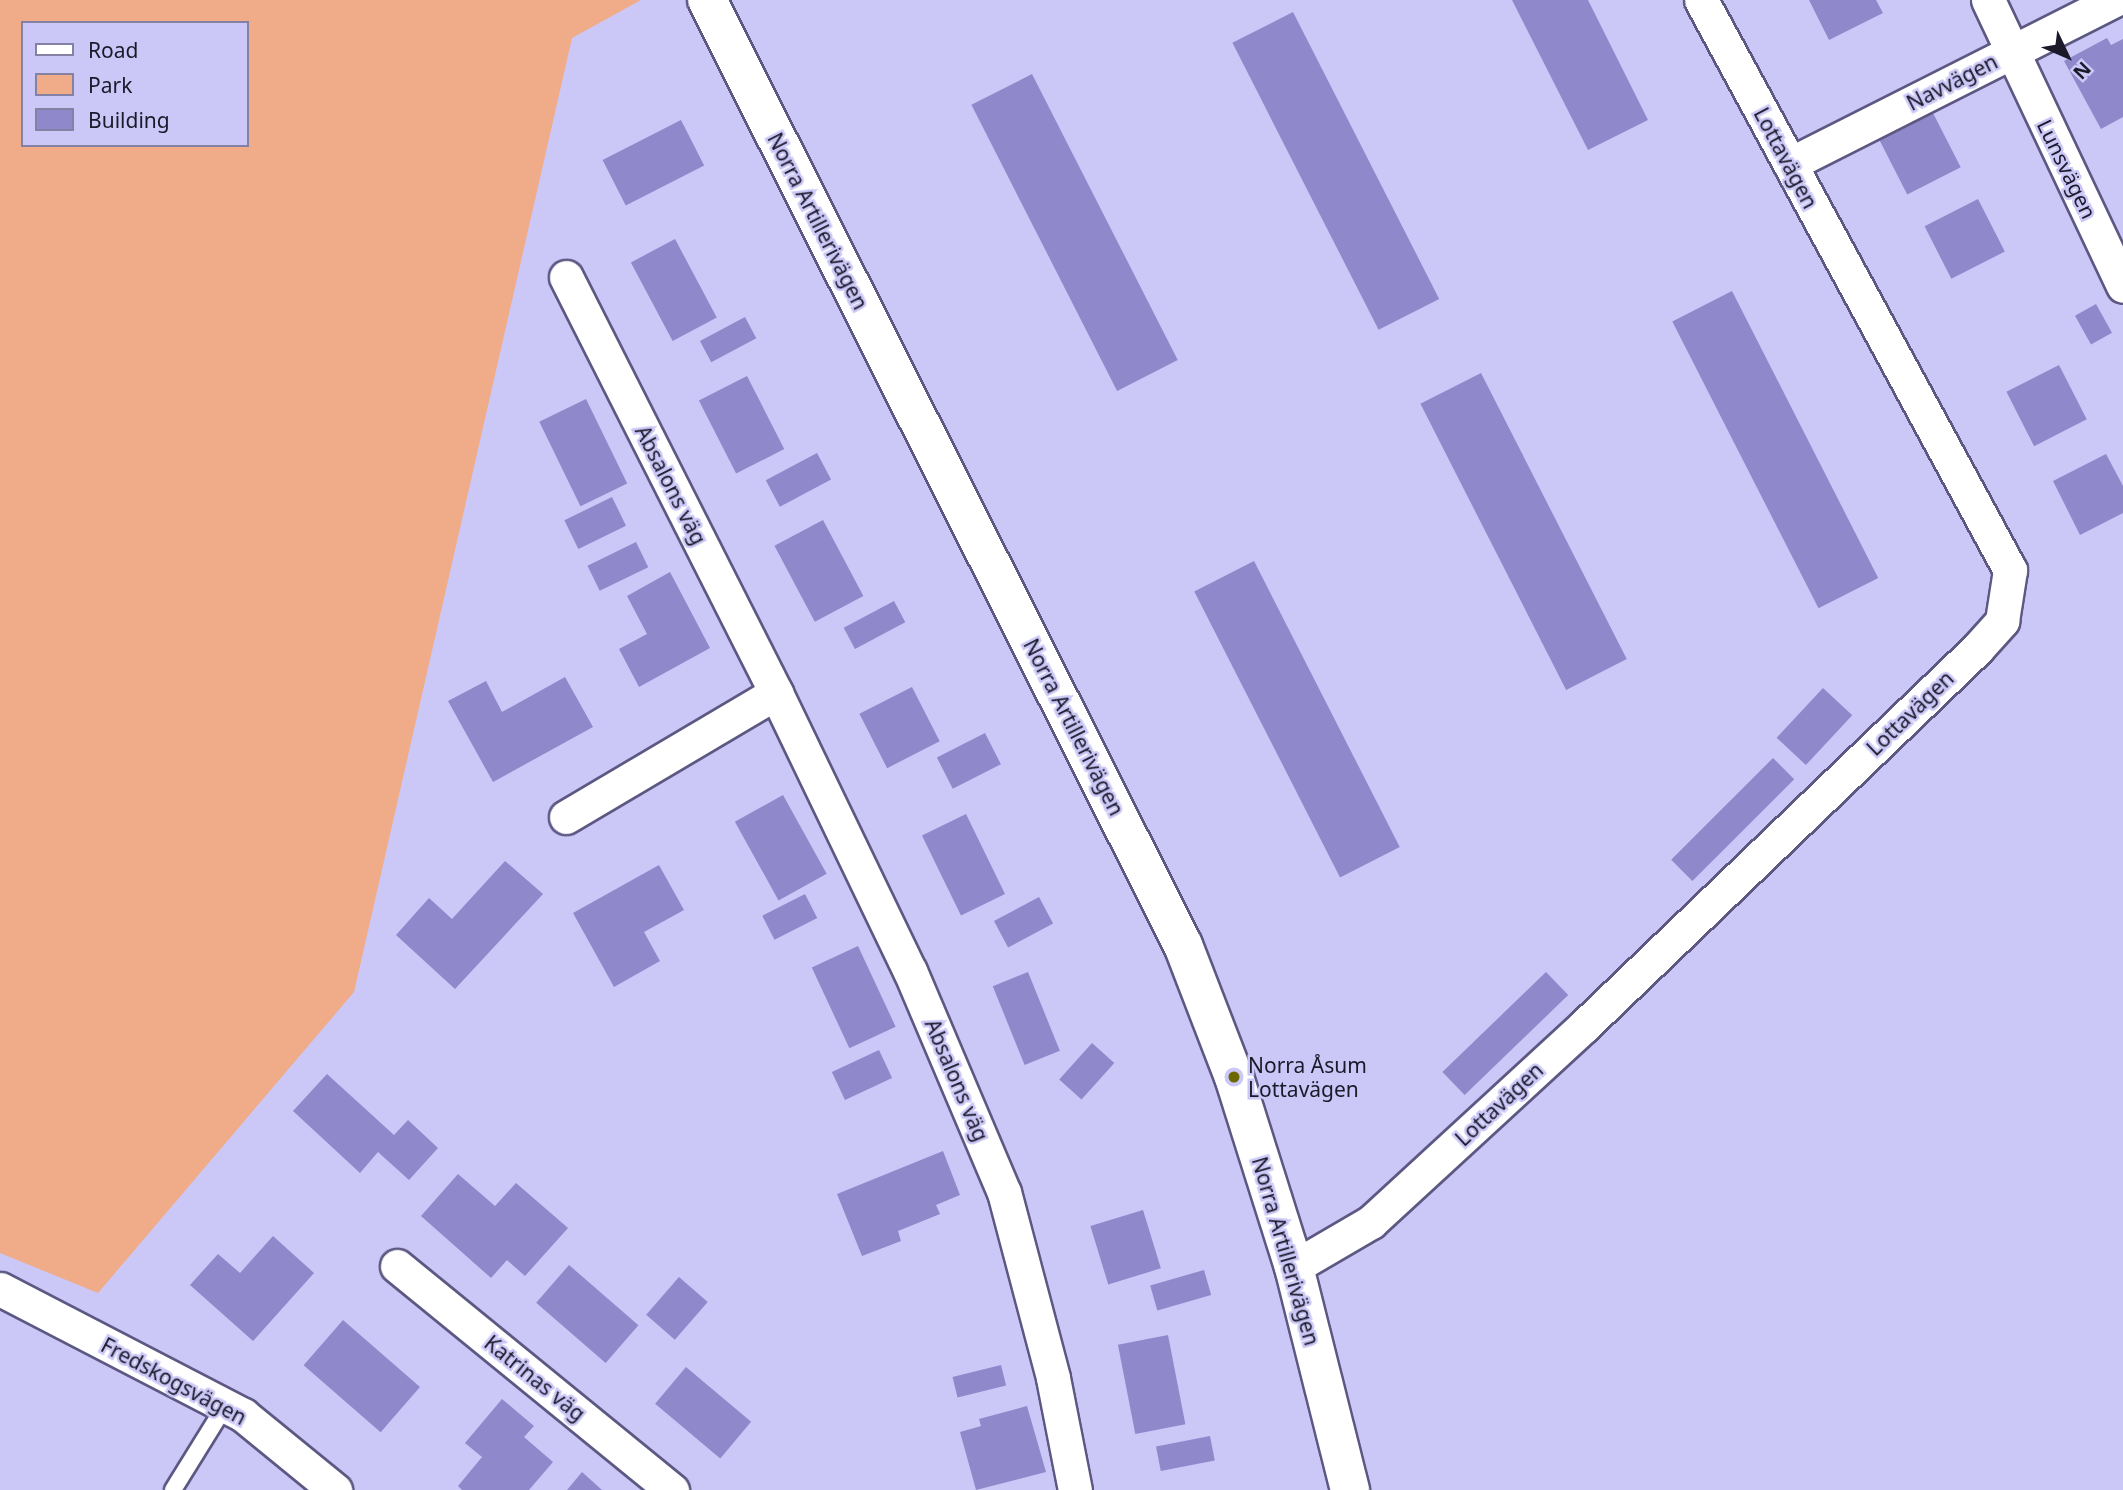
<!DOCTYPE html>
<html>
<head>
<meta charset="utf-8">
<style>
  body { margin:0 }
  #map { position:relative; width:2123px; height:1490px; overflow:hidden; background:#cbc7f7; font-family:"Noto Sans",sans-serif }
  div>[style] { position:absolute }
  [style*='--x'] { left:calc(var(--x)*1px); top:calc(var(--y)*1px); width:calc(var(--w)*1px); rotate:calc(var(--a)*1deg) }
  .green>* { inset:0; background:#f0ab88 }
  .building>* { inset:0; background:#8f89cb; transform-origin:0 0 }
  .roads { filter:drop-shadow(2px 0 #5c5882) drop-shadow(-2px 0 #5c5882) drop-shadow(0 2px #5c5882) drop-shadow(0 -2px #5c5882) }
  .service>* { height:16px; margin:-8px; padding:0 8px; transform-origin:8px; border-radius:8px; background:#fff }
  .minor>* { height:33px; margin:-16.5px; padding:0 16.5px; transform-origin:16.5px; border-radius:16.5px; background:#fff }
  .tertiary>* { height:38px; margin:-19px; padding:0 19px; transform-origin:19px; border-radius:19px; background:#fff }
  .dots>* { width:19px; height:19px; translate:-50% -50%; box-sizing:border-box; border:4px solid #cbc7f7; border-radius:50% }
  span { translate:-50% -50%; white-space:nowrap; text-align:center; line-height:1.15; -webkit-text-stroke:5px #cbc7f7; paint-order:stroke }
  .street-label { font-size:21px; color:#1b192a }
  .poi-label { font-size:21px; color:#1b192a }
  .left { translate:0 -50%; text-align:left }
  .legend { position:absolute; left:21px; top:21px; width:228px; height:126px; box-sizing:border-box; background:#cbc7f7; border:2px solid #8581a5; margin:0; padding:9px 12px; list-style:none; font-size:21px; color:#1b192a }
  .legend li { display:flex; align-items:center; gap:14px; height:35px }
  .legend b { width:35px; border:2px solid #8581a5 }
  .north { position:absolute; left:2032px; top:21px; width:70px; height:70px; -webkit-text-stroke:5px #cbc7f7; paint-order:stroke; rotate:134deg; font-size:19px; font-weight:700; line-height:28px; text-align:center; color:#1b192a }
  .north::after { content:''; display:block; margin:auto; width:24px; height:32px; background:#1b192a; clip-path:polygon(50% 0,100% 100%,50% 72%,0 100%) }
</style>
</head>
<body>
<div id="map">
  <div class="green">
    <i style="clip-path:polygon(evenodd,0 0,641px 0,572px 38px,354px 992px,98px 1293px,0 1253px,0 0,23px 23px,247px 23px,247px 145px,23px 145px,23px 23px)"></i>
  </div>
  <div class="building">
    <i style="clip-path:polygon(1512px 0,1588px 0,1648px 120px,1588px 150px)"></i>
    <i style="clip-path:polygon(1809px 0,1876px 0,1883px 13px,1829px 40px)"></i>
    <i style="left:1293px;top:12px;width:322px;height:68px;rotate:63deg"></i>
    <i style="clip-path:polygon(2107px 38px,2111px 45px,2123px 39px,2123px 117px,2101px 129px,2064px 61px)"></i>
    <i style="left:1032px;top:74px;width:321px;height:68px;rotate:63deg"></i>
    <i style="left:1933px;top:113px;width:61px;height:60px;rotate:63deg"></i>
    <i style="left:681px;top:120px;width:51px;height:88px;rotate:63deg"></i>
    <i style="left:1978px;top:199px;width:59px;height:60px;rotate:63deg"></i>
    <i style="left:675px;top:239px;width:89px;height:50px;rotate:62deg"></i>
    <i style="left:1732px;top:291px;width:322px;height:67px;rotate:63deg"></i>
    <i style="left:2096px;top:304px;width:33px;height:24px;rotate:61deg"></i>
    <i style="left:745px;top:317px;width:24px;height:51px;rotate:62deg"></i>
    <i style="left:2059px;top:365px;width:61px;height:59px;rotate:63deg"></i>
    <i style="left:1481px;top:373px;width:321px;height:68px;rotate:63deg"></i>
    <i style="left:747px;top:376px;width:82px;height:54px;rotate:63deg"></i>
    <i style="left:586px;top:399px;width:94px;height:52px;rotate:64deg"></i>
    <i style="left:817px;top:453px;width:30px;height:58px;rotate:62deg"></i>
    <i style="clip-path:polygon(2106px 454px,2123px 486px,2123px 513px,2080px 535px,2053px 481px)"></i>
    <i style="left:612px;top:497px;width:32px;height:53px;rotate:64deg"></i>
    <i style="left:823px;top:520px;width:86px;height:55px;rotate:62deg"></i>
    <i style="left:636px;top:542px;width:28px;height:54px;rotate:64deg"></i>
    <i style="left:1254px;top:561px;width:321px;height:67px;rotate:63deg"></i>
    <i style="clip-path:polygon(670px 572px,710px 648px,639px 687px,619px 649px,647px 634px,627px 596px)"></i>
    <i style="left:894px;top:601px;width:24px;height:57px;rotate:62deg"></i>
    <i style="clip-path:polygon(565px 677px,593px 727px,493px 782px,448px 701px,486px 681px,502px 712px)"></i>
    <i style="left:912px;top:687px;width:61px;height:59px;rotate:63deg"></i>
    <i style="left:1823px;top:688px;width:40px;height:68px;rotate:43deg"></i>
    <i style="left:985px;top:733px;width:35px;height:54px;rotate:63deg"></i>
    <i style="left:1773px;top:758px;width:30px;height:144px;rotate:45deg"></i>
    <i style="left:783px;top:795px;width:90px;height:55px;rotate:61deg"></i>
    <i style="left:966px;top:814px;width:89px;height:49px;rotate:64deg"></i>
    <i style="clip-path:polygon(505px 861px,543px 894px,455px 989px,396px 935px,429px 898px,452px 919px)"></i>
    <i style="clip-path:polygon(659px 865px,684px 910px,644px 932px,660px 961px,614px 987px,573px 913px)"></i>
    <i style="left:805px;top:894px;width:27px;height:48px;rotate:63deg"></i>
    <i style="left:1039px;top:897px;width:30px;height:51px;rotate:62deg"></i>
    <i style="left:858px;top:946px;width:89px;height:51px;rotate:65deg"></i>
    <i style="left:1028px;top:972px;width:85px;height:38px;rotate:68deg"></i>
    <i style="left:1546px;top:972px;width:32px;height:144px;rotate:46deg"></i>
    <i style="left:1092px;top:1043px;width:30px;height:49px;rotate:42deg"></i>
    <i style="left:879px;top:1050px;width:31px;height:52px;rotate:65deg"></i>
    <i style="clip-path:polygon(327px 1074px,394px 1135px,408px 1120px,438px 1148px,409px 1180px,378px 1152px,360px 1173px,293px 1111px)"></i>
    <i style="clip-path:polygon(943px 1151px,960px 1195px,936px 1205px,940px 1214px,898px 1231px,901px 1241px,862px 1256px,837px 1194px)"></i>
    <i style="clip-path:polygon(458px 1174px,495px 1206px,516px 1183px,568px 1228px,525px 1276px,507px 1260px,491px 1278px,421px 1216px)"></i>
    <i style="left:1143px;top:1210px;width:61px;height:55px;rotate:73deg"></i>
    <i style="clip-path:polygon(273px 1236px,314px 1273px,253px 1341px,190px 1285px,218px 1254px,240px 1273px)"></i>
    <i style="left:569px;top:1265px;width:92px;height:50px;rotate:41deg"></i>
    <i style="left:1204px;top:1270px;width:26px;height:56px;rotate:74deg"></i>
    <i style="left:679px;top:1277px;width:38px;height:50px;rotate:41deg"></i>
    <i style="left:343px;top:1320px;width:102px;height:60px;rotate:41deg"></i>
    <i style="left:1168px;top:1335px;width:91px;height:51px;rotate:79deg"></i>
    <i style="left:1001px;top:1365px;width:21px;height:50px;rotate:76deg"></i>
    <i style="left:686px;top:1367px;width:85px;height:48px;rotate:40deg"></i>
    <i style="clip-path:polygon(502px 1399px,534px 1426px,524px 1437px,553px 1462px,529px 1490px,462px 1490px,458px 1486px,482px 1457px,465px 1443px)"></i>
    <i style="clip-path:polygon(1027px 1406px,1046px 1472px,976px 1490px,960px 1432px,981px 1426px,979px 1419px)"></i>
    <i style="left:1210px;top:1436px;width:25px;height:55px;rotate:79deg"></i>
    <i style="clip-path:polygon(582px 1472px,602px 1490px,567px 1490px)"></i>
  </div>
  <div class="roads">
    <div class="service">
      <i style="--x:173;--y:1490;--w:99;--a:-58.2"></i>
    </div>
    <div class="minor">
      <i style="--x:1988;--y:0;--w:316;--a:64.7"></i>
      <i style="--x:1790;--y:164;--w:364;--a:-26.8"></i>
      <i style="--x:566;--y:277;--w:466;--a:63.2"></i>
      <i style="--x:776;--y:693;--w:309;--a:64.3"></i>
      <i style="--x:910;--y:971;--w:240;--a:67"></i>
      <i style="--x:1004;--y:1192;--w:192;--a:75.2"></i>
      <i style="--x:1053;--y:1378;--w:114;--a:78.9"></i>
      <i style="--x:566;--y:817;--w:244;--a:-30.6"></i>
      <i style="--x:397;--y:1266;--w:355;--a:39.2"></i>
      <i style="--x:1294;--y:1267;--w:89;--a:-30.3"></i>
      <i style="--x:1371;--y:1222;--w:289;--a:-42.6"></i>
      <i style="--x:1584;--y:1026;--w:545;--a:-43.81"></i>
      <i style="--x:1977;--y:649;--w:38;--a:-48"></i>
      <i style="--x:2002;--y:621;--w:52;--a:-81.1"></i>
      <i style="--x:2010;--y:570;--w:648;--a:-118.46"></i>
      <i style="--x:0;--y:1289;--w:274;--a:27.4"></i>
      <i style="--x:243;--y:1415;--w:119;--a:39.2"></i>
    </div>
    <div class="tertiary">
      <i style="--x:707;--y:0;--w:1058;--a:63.27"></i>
      <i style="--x:1183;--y:945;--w:142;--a:68.9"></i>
      <i style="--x:1234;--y:1077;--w:199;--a:72.5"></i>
      <i style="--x:1294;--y:1267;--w:230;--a:75.9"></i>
    </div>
  </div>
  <div class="dots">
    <i style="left:1234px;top:1077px;background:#6b6801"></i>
  </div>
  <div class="street-label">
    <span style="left:1952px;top:82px;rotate:-27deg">Navvägen</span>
    <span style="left:1786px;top:158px;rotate:62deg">Lottavägen</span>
    <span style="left:2067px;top:169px;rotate:64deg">Lunsvägen</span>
    <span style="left:818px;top:221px;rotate:63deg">Norra Artillerivägen</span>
    <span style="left:671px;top:485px;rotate:63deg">Absalons väg</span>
    <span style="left:1910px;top:713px;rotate:-44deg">Lottavägen</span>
    <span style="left:1074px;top:727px;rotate:63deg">Norra Artillerivägen</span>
    <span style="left:957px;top:1080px;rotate:67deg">Absalons väg</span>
    <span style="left:1499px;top:1104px;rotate:-43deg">Lottavägen</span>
    <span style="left:1286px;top:1251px;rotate:74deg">Norra Artillerivägen</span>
    <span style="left:535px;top:1378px;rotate:39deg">Katrinas väg</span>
    <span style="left:174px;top:1381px;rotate:28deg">Fredskogsvägen</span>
  </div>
  <div class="poi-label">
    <span class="left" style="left:1248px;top:1077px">Norra Åsum<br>Lottavägen</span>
  </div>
  <ul class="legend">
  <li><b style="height:9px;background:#fff"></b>Road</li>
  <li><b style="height:19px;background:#f0ab88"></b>Park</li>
  <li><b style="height:19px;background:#8f89cb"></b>Building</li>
  </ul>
  <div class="north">N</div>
</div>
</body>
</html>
